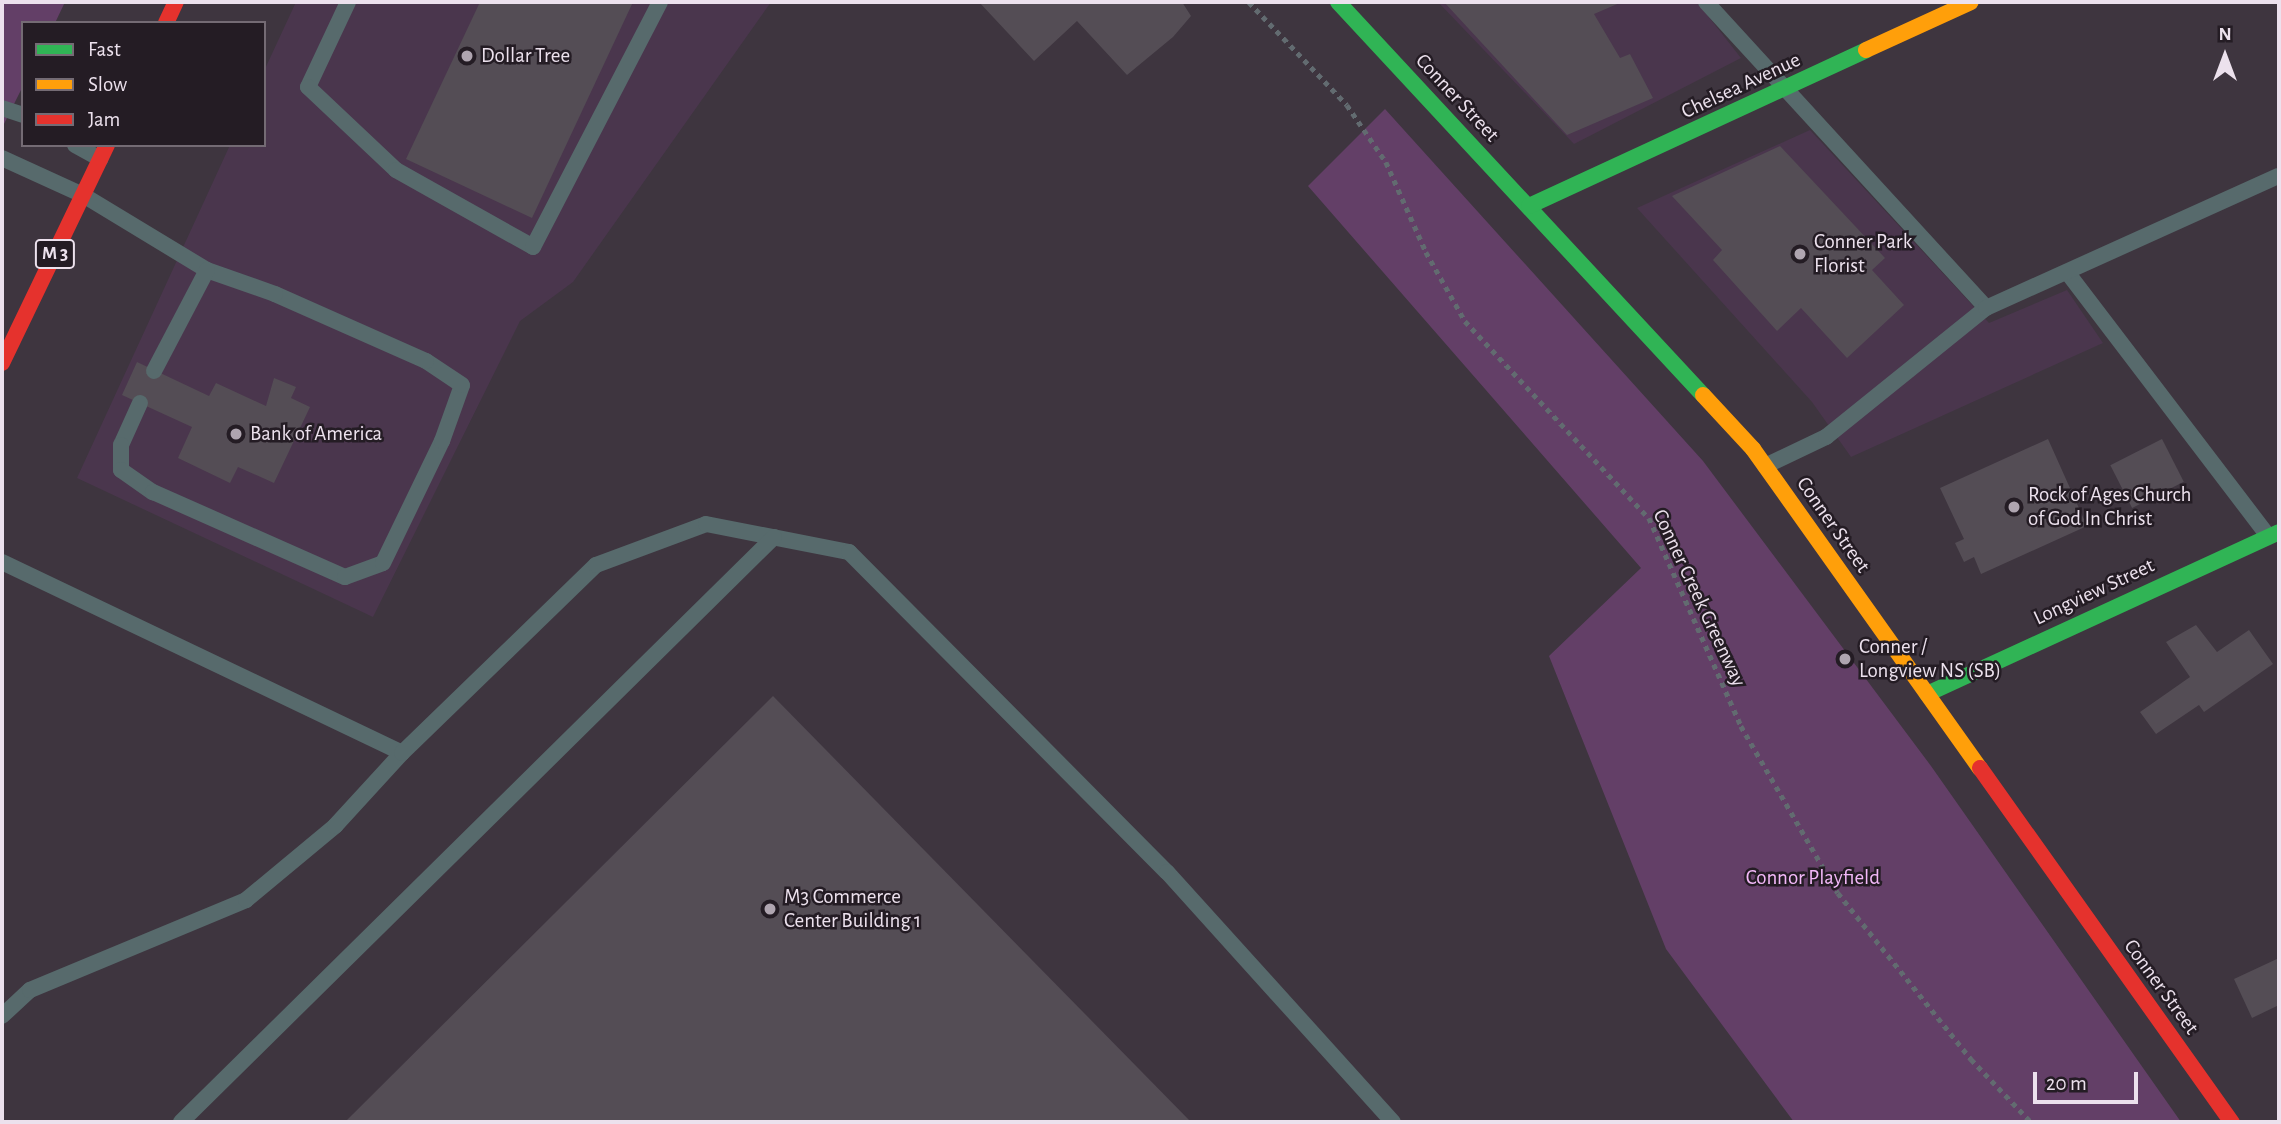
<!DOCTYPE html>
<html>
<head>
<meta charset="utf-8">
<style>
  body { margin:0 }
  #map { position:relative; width:2281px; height:1124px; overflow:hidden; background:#3e353f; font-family:"Alegreya Sans",sans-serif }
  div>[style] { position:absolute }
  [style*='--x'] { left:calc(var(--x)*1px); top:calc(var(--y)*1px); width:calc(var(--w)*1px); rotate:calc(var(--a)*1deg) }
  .built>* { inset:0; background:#4a364d }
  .green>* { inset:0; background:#633f67 }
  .building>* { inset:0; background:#544d55; transform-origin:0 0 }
  .path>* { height:4.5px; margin-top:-2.25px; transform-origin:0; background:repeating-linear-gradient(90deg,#626b70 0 5px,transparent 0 10px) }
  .lane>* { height:16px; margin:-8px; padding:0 8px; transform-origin:8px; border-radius:8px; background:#576a6c }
  .fast>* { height:16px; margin:-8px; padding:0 8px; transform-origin:8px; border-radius:8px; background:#30b455 }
  .slow>* { height:16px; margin:-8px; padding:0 8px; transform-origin:8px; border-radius:8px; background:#ff9f0a }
  .jam>* { height:16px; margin:-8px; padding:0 8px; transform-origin:8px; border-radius:8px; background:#e5322d }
  .dots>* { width:19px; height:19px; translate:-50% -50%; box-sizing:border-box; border:4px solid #241c24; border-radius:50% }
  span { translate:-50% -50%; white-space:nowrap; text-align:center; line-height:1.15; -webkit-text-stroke:5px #241c24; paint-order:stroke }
  .shield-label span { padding:2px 5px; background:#241c24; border:2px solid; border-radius:5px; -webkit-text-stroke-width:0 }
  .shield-label { font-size:19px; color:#ece1ed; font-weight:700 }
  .poi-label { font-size:21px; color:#ece1ed }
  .left { translate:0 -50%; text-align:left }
  .street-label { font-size:21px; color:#ece1ed }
  .park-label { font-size:21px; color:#f3b8f9 }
  .frame { position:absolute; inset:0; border:4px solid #ece1ed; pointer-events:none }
  .legend { position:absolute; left:21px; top:21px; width:245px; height:126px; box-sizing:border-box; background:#241c24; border:2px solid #746b74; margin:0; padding:9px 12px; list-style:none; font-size:21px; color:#ece1ed }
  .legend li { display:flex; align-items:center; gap:14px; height:35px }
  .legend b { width:35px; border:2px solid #746b74 }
  .north { position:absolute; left:2190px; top:21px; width:70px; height:70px; -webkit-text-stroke:5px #241c24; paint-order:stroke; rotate:0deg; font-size:19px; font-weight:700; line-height:28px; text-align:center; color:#ece1ed }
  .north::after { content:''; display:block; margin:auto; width:24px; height:32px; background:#ece1ed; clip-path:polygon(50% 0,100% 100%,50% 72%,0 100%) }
  .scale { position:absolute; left:2033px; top:1072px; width:105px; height:32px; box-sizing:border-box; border:4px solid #ece1ed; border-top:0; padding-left:9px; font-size:21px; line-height:24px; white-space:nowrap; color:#ece1ed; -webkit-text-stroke:5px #241c24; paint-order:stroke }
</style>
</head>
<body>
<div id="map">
  <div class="built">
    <i style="clip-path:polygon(296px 2px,771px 2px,573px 282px,520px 321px,373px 617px,77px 478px,230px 145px,264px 145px,264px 71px)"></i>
    <i style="clip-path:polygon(1438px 2px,1697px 2px,1741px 58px,1574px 144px)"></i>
    <i style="clip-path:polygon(1810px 130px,1989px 323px,2067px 290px,2103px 343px,1851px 457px,1812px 402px,1637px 208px)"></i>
  </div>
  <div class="green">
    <i style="clip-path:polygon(2px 2px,65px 2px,55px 23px,23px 23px,23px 86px,2px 128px)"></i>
    <i style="clip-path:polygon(1385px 109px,1703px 461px,1931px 766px,2181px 1122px,1794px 1122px,1666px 949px,1549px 656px,1641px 568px,1308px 186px)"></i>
  </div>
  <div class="building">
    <i style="clip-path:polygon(480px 2px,633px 2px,532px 218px,406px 159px)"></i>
    <i style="clip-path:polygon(979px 2px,1182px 2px,1191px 16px,1173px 37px,1127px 75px,1077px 21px,1034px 61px)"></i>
    <i style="clip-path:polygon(1444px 2px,1622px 2px,1594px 14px,1620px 58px,1630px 54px,1653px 98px,1567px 135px)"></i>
    <i style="clip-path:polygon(1780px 146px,1885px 258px,1872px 270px,1904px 305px,1847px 358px,1801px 308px,1777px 331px,1713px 260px,1722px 250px,1672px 196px)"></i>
    <i style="clip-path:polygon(137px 362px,209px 396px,216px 383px,266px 406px,274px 378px,296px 387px,291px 398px,310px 407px,274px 483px,238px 467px,230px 483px,178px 458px,192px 427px,122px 395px)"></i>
    <i style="clip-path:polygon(2048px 439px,2087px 526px,1981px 574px,1974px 557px,1964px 562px,1955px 543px,1964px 539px,1940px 488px)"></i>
    <i style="left:2162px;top:439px;width:48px;height:58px;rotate:63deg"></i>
    <i style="clip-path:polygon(2196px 625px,2217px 652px,2249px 630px,2273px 664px,2204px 712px,2199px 705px,2156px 734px,2140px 712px,2190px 677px,2166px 642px)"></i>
    <i style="clip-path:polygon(773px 696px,1191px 1122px,345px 1122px)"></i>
    <i style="clip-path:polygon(2279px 958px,2279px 1005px,2252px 1018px,2234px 979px)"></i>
  </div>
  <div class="path">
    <i style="--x:1249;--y:2;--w:142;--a:46.4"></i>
    <i style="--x:1347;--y:105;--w:69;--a:55.6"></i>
    <i style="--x:1386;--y:162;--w:98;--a:66"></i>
    <i style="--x:1426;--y:252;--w:79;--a:60.5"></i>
    <i style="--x:1465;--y:321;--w:270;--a:47"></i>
    <i style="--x:1649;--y:518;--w:227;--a:66.1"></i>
    <i style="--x:1741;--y:726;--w:193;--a:59.9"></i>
    <i style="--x:1838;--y:893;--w:213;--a:51.3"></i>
    <i style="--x:1971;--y:1059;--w:87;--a:46.4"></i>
  </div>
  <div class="lane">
    <i style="--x:348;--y:2;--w:94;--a:115.2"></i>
    <i style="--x:308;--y:87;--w:121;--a:43.3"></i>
    <i style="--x:396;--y:170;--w:157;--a:29.3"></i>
    <i style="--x:533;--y:247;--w:276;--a:-62.6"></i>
    <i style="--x:1706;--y:2;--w:415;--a:47.5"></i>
    <i style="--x:2;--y:108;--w:22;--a:18"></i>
    <i style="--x:75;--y:145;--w:29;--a:29"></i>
    <i style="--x:2;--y:158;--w:89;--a:24.6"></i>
    <i style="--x:83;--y:195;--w:145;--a:31.2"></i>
    <i style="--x:2067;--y:272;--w:332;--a:52.7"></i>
    <i style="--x:140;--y:403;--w:46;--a:114.3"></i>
    <i style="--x:121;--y:445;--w:25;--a:90"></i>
    <i style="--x:121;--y:470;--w:39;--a:35"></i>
    <i style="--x:153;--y:492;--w:210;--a:23.9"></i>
    <i style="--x:345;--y:577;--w:40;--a:-20.2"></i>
    <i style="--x:383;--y:563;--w:136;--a:-64.2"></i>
    <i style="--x:442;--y:441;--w:59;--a:-70.3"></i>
    <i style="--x:462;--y:385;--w:43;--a:-146.3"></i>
    <i style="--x:426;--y:361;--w:165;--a:-156.1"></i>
    <i style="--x:275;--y:294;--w:72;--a:-160.6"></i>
    <i style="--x:207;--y:270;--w:114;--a:117.7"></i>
    <i style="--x:1765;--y:466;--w:68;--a:-25.4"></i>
    <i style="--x:1826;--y:437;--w:206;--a:-38.9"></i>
    <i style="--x:1986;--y:308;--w:321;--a:-24.3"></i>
    <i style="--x:2;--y:562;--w:443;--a:25.5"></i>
    <i style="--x:2;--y:1016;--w:38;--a:-43"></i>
    <i style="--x:30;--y:990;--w:234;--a:-22.6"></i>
    <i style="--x:246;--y:900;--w:116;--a:-39.7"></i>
    <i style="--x:335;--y:826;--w:99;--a:-47.5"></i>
    <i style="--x:402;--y:753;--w:270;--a:-44.1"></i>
    <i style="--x:596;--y:565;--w:117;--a:-20.4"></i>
    <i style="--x:706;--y:524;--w:146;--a:11.1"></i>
    <i style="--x:849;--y:552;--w:451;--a:45.2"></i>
    <i style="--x:1167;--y:872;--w:337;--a:47.9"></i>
    <i style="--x:181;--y:1122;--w:833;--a:-44.61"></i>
  </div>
  <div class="fast">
    <i style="--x:1338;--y:2;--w:536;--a:47.12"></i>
    <i style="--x:1529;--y:206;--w:371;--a:-24.8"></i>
    <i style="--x:1927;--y:694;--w:387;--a:-24.7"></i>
  </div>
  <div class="slow">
    <i style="--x:1866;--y:50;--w:115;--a:-24.6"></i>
    <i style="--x:1703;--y:395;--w:74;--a:47.2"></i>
    <i style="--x:1753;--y:449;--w:392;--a:54.6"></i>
  </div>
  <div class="jam">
    <i style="--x:166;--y:23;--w:23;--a:-65"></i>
    <i style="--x:2;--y:363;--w:242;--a:-64.3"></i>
    <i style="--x:1980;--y:768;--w:435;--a:54.6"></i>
  </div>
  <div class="dots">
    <i style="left:467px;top:56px;background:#afa5b0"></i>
    <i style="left:1800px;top:254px;background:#afa5b0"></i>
    <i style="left:236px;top:434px;background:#afa5b0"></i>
    <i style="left:2014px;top:507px;background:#afa5b0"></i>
    <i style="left:1845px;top:659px;background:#afa5b0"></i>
    <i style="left:770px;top:909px;background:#afa5b0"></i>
  </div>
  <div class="shield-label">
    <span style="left:55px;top:254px">M 3</span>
  </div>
  <div class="poi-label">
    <span class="left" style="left:481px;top:56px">Dollar Tree</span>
    <span class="left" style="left:1814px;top:254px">Conner Park<br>Florist</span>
    <span class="left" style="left:250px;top:434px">Bank of America</span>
    <span class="left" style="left:2028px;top:507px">Rock of Ages Church<br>of God In Christ</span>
    <span class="left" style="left:1859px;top:659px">Conner /<br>Longview NS (SB)</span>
    <span class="left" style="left:784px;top:909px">M3 Commerce<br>Center Building 1</span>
  </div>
  <div class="street-label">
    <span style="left:1741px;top:86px;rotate:-25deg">Chelsea Avenue</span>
    <span style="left:1457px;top:98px;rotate:47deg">Conner Street</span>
    <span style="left:1833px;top:525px;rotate:55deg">Conner Street</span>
    <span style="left:2094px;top:592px;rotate:-25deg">Longview Street</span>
    <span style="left:1699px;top:598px;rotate:65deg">Conner Creek Greenway</span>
    <span style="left:2161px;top:987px;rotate:54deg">Conner Street</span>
  </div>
  <div class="park-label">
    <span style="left:1813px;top:878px">Connor Playfield</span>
  </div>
  <div class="frame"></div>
  <ul class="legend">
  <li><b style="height:9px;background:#30b455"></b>Fast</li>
  <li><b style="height:9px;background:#ff9f0a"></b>Slow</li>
  <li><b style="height:9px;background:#e5322d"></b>Jam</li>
  </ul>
  <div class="north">N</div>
  <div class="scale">20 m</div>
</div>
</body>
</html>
